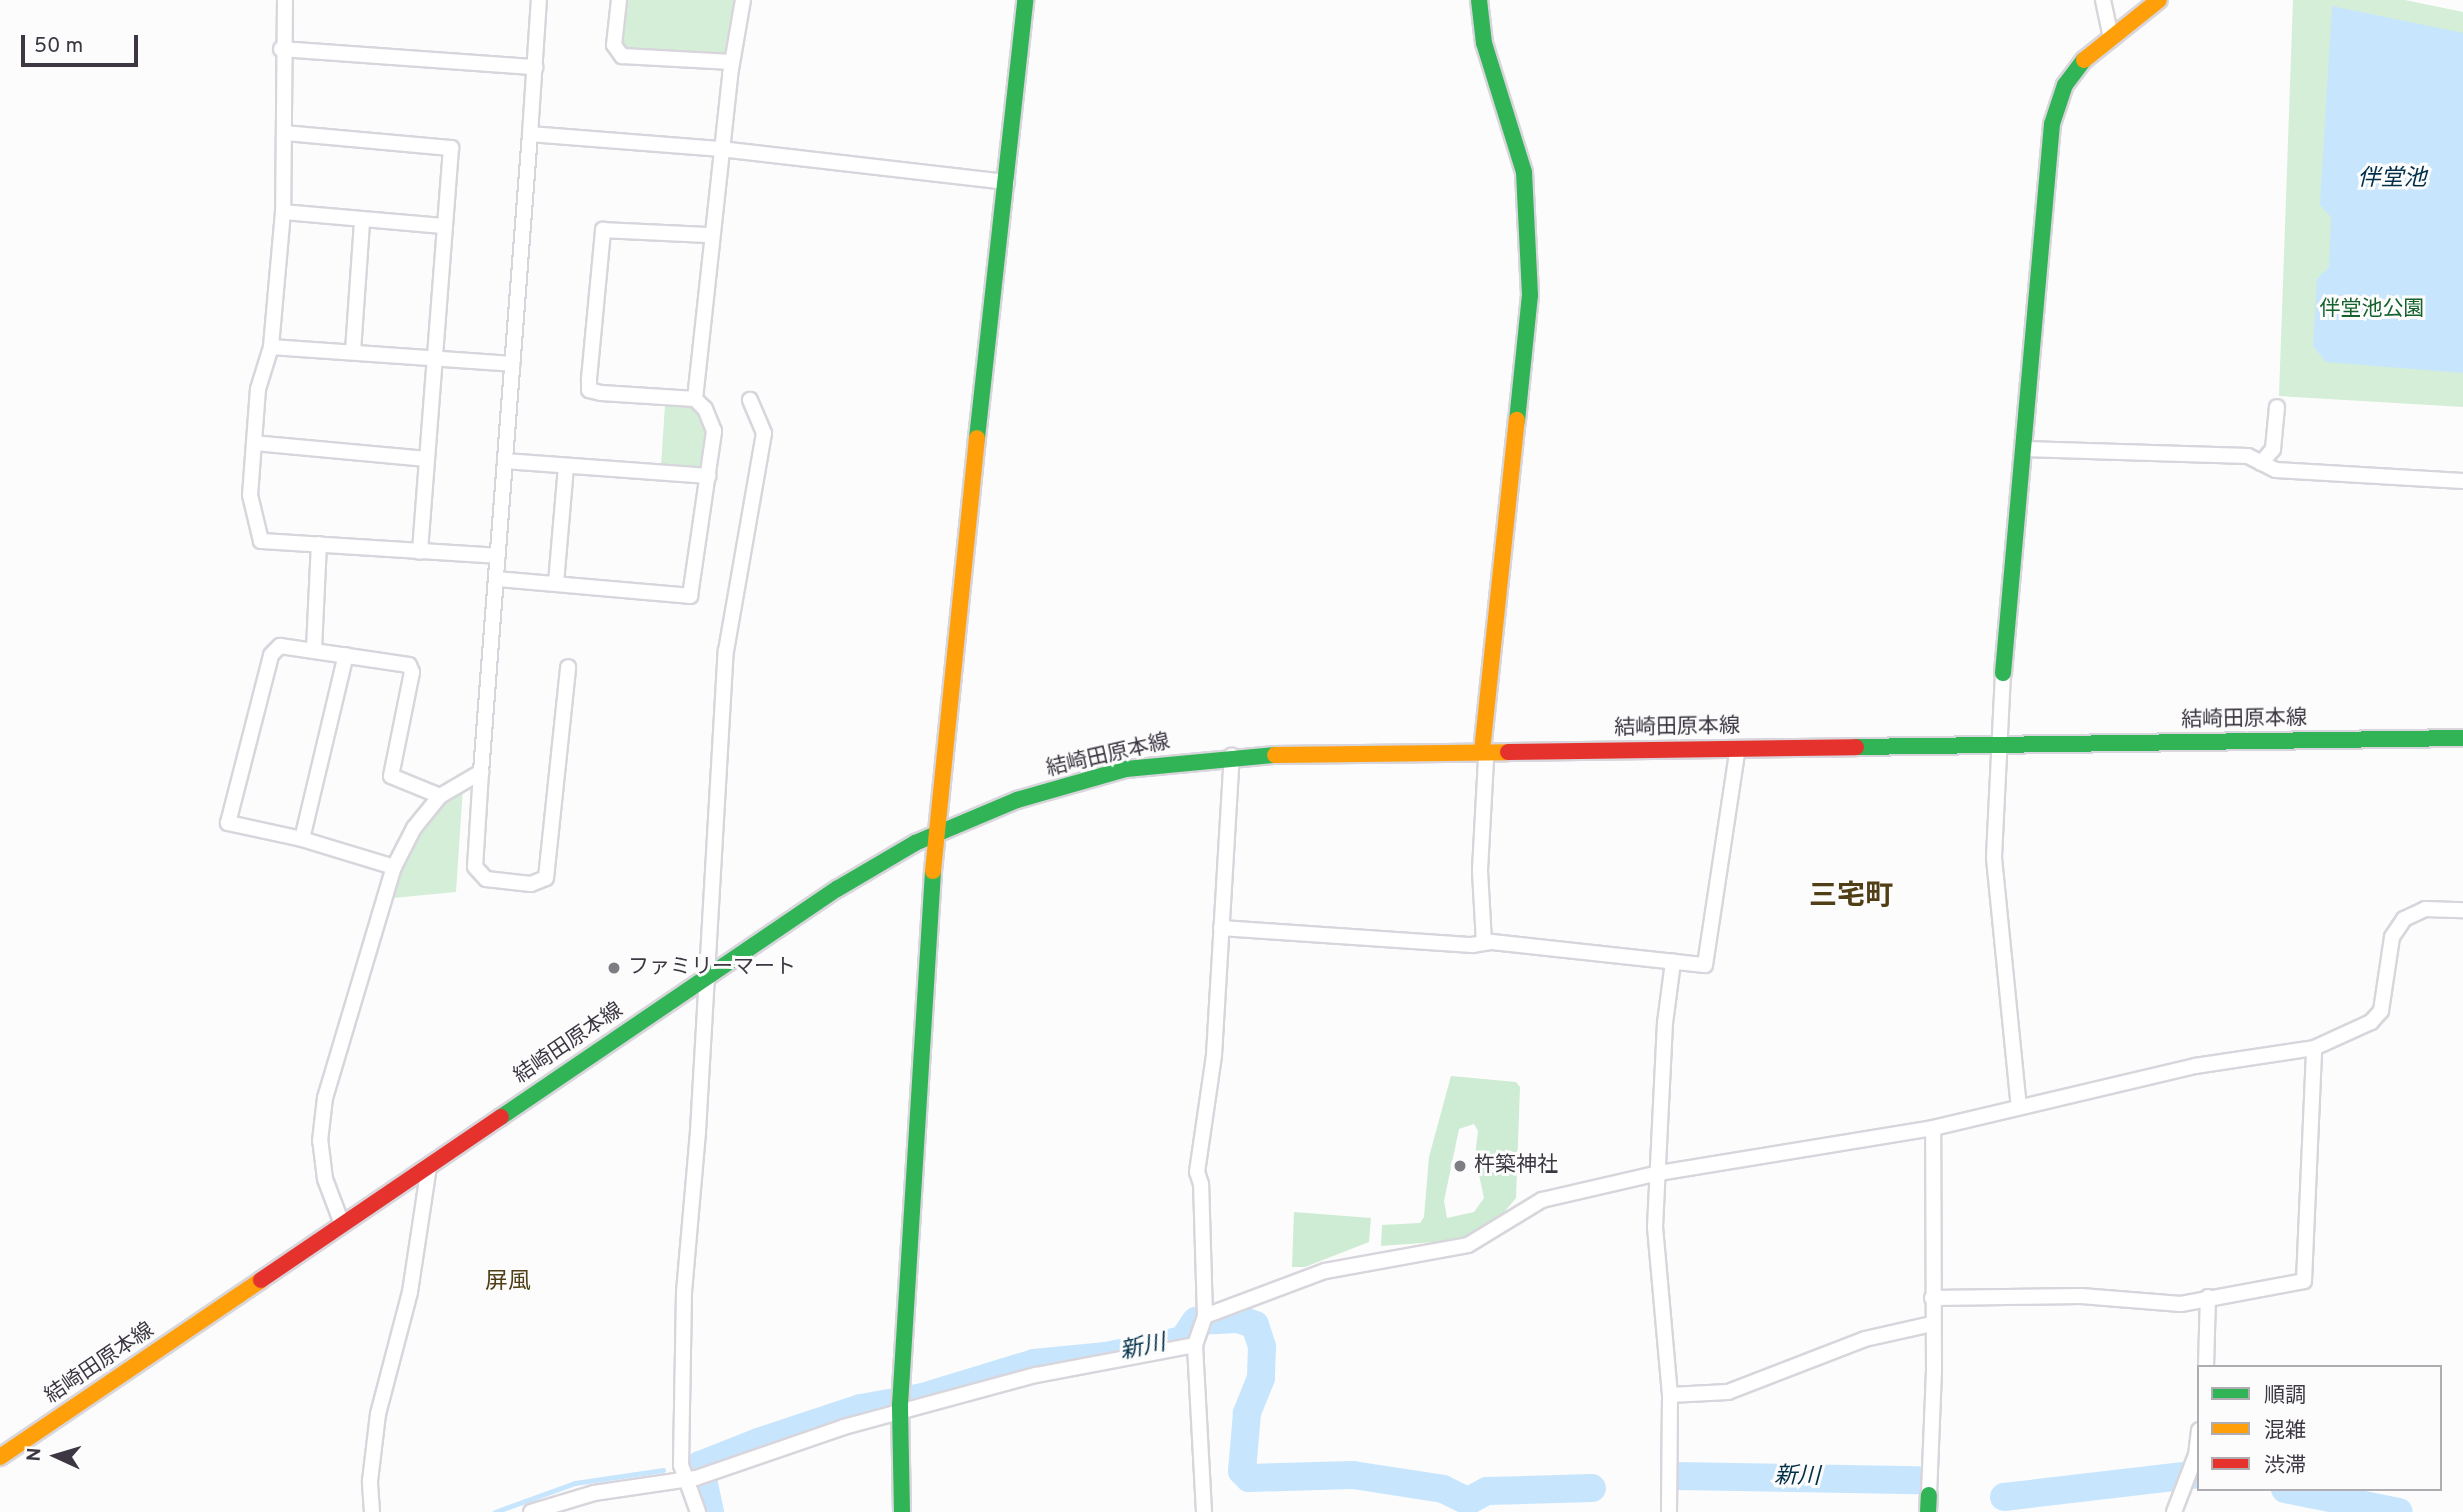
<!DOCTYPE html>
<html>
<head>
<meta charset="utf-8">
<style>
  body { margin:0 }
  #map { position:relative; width:2463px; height:1512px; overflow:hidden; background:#fcfcfc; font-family:Overpass,"Noto Sans JP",sans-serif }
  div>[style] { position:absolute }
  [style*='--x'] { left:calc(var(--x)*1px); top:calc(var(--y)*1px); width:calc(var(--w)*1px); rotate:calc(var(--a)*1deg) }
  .green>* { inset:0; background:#d4eed8 }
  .forest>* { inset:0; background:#ceebd3 }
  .water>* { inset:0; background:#c7e6fd }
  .stream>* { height:4.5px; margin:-2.25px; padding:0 2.25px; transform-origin:2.25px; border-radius:2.25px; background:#c7e6fd }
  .river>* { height:28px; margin:-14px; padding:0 14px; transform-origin:14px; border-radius:14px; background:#c7e6fd }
  .roads { filter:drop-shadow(2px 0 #d8d6dc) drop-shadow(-2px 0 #d8d6dc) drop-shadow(0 2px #d8d6dc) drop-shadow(0 -2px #d8d6dc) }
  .street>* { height:14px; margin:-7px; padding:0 7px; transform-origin:7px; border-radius:7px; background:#fff }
  .fast>* { height:16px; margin:-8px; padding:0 8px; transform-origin:8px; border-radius:8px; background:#30b455 }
  .slow>* { height:16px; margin:-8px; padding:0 8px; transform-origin:8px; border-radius:8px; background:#ff9f0a }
  .jam>* { height:16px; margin:-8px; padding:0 8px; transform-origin:8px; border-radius:8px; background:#e5322d }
  .dots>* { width:19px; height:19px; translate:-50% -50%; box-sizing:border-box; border:4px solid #fcfcfc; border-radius:50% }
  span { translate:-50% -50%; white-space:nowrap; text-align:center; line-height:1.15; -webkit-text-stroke:6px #fcfcfc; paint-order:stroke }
  .park-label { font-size:21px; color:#15622d }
  .street-label { font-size:21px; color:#3c3742 }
  .poi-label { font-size:21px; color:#3c3742 }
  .left { translate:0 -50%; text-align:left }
  .water-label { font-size:23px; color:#002f49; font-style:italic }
  .neighbourhood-label { font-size:23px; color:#503e17 }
  .district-label { font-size:28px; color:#503e17; font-weight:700 }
  .legend { position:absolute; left:2197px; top:1365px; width:245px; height:126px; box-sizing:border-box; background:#fcfcfc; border:2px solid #afadb2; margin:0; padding:9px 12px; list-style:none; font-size:21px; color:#3c3742 }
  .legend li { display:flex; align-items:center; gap:14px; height:35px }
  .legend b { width:35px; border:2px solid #afadb2 }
  .north { position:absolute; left:21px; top:1421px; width:70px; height:70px; -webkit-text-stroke:5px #fcfcfc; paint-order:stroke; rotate:274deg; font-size:19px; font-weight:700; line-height:28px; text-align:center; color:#3c3742 }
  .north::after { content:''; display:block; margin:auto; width:24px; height:32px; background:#3c3742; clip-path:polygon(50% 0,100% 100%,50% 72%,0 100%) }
  .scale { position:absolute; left:21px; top:35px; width:117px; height:32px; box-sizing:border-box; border:4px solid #3c3742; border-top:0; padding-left:9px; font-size:21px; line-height:24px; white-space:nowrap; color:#3c3742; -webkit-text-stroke:5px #fcfcfc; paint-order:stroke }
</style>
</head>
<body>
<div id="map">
  <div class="green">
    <i style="clip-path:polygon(626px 0,736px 0,729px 51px,724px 56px,629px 49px,622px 41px)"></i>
    <i style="clip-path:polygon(2293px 0,2405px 0,2463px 12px,2463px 407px,2279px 396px)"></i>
    <i style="clip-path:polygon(665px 405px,692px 407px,703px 419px,708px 433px,705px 460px,700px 466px,661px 466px)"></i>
    <i style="clip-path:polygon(463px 787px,456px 892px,393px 898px,402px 865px,418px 834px,443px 802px)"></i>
  </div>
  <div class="forest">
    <i style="clip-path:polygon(evenodd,1451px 1076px,1516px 1082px,1520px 1087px,1516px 1198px,1500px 1217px,1462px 1240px,1381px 1246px,1382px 1225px,1420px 1223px,1424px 1217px,1429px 1157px,1451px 1076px,1474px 1124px,1478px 1131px,1475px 1156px,1484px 1198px,1474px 1212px,1447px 1218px,1444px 1201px,1459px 1129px,1474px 1124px)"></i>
    <i style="clip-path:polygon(1294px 1212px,1371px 1218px,1369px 1242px,1305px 1267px,1292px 1267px)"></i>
  </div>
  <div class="water">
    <i style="clip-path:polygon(2332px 6px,2463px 33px,2463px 373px,2326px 362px,2313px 346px,2317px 279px,2329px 267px,2331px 217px,2320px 205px)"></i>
  </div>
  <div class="stream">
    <i style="--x:694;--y:1466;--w:6;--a:-9"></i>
    <i style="--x:495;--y:1512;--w:85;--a:-19.9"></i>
    <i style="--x:575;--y:1483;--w:89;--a:-8.4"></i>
  </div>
  <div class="river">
    <i style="--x:1676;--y:1476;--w:241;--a:1"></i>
    <i style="--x:2285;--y:1489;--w:116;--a:11.4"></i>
    <i style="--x:2004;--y:1497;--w:196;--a:-6.7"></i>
    <i style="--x:1468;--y:1501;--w:21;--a:-28"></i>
    <i style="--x:1487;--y:1491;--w:105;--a:-1.6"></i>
    <i style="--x:710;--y:1512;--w:48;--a:-102"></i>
    <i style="--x:700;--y:1465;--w:62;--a:-21.6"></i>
    <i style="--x:758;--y:1442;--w:108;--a:-18.3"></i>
    <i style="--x:861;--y:1408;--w:63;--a:-10.1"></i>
    <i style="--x:923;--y:1397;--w:116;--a:-17"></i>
    <i style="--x:1034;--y:1363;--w:72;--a:-5.6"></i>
    <i style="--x:1106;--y:1356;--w:79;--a:-11.7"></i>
    <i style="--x:1183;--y:1340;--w:23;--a:-56"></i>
    <i style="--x:1196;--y:1321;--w:42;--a:-2.7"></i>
    <i style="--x:1238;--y:1319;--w:18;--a:19"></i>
    <i style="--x:1255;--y:1325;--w:23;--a:72"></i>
    <i style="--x:1262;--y:1347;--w:31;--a:92"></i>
    <i style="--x:1261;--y:1378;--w:38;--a:112"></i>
    <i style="--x:1247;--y:1413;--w:58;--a:94.9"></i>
    <i style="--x:1242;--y:1471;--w:10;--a:45"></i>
    <i style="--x:1249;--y:1478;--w:104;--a:-1.7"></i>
    <i style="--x:1353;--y:1475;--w:91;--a:8.8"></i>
    <i style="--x:1443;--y:1489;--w:28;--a:26"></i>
  </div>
  <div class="roads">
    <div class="street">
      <i style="--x:285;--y:0;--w:212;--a:90.5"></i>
      <i style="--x:283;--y:212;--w:136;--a:95.1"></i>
      <i style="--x:271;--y:347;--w:44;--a:107.2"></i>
      <i style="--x:258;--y:389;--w:106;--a:94.3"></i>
      <i style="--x:250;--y:495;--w:47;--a:76.6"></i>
      <i style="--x:261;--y:541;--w:237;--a:3.6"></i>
      <i style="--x:619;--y:0;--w:45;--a:96.3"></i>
      <i style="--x:614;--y:45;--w:14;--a:54"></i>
      <i style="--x:622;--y:56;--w:110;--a:3.1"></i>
      <i style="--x:2103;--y:0;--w:40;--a:78"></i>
      <i style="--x:281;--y:49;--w:255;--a:4.1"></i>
      <i style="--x:285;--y:133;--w:167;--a:5.2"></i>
      <i style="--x:451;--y:148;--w:405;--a:94.4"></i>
      <i style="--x:530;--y:134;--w:134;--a:-86.2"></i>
      <i style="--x:283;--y:212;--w:162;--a:5"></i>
      <i style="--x:271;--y:347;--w:242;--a:4"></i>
      <i style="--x:353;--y:351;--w:130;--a:-86"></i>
      <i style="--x:695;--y:399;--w:326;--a:-83.8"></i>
      <i style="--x:730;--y:75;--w:76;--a:-80.2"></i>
      <i style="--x:254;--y:443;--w:172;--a:5.3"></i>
      <i style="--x:2024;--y:449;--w:224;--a:1.8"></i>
      <i style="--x:2248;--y:456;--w:31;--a:27"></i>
      <i style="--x:2276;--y:470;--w:187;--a:3.4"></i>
      <i style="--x:505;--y:461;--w:204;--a:4.2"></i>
      <i style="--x:2261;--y:463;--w:18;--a:-49"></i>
      <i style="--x:2273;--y:449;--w:42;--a:-84.6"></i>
      <i style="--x:497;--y:579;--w:194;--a:5"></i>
      <i style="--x:690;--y:596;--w:167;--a:-81.7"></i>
      <i style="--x:714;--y:431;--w:24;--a:-112"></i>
      <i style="--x:705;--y:409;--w:14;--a:-135"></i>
      <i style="--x:695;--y:399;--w:94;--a:-176.3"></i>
      <i style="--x:601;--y:393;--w:12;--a:-166"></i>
      <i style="--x:589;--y:390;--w:11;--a:-90"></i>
      <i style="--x:589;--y:379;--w:150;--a:-84.6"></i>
      <i style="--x:603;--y:230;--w:108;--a:2.7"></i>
      <i style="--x:556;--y:583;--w:117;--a:-85.1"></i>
      <i style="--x:314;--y:649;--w:105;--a:-87.3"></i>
      <i style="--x:2003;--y:673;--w:185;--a:92.8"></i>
      <i style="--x:1994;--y:858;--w:250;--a:84.3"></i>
      <i style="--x:1482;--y:751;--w:9;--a:63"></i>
      <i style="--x:1486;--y:759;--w:112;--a:93.1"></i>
      <i style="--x:1480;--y:871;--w:72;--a:86.8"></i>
      <i style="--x:481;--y:772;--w:95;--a:93.6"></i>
      <i style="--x:475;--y:867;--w:16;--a:47"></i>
      <i style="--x:486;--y:879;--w:45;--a:6.3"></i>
      <i style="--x:531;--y:884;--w:16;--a:-22"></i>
      <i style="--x:546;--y:878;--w:212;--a:-84"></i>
      <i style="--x:302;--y:839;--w:189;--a:-76.6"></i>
      <i style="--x:394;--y:867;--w:96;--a:-163.1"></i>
      <i style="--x:302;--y:839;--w:76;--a:-167.8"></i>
      <i style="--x:228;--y:823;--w:173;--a:-75.6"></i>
      <i style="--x:271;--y:655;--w:13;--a:-45"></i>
      <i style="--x:280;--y:646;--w:130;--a:8.4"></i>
      <i style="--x:409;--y:665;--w:8;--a:67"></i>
      <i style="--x:412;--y:672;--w:106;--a:101.4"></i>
      <i style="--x:391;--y:776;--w:53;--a:22.2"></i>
      <i style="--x:1221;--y:928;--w:252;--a:3.9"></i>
      <i style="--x:1472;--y:945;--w:20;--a:-9"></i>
      <i style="--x:1492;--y:942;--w:214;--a:6.2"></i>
      <i style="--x:1705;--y:965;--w:219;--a:-81.4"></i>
      <i style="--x:342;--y:1224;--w:48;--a:-110.7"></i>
      <i style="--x:325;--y:1179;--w:38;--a:-97"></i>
      <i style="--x:320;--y:1141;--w:43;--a:-83.4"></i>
      <i style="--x:325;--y:1098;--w:241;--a:-73.4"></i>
      <i style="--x:394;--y:867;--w:44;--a:-62.9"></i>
      <i style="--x:414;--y:828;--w:41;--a:-50.9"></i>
      <i style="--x:440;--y:796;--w:48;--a:-30.3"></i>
      <i style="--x:481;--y:772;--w:640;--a:-85.61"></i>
      <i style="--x:530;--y:134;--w:192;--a:4.5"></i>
      <i style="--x:721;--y:149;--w:288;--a:6.6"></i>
      <i style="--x:1932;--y:1298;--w:149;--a:-0.8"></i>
      <i style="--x:2081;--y:1296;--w:100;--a:4.6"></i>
      <i style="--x:2181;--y:1304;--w:125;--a:-10.6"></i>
      <i style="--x:2304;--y:1281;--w:233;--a:-87.5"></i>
      <i style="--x:1205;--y:1316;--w:128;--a:-20.6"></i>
      <i style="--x:1325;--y:1271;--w:145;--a:-10.3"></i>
      <i style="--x:1468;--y:1245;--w:87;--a:-31.3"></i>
      <i style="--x:1542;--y:1200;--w:120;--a:-13"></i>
      <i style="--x:1659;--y:1173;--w:278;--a:-9.3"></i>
      <i style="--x:1933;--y:1128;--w:269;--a:-13.3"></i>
      <i style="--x:2195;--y:1066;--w:120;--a:-8.6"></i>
      <i style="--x:2314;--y:1048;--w:63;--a:-24.5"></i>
      <i style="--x:2371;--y:1022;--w:15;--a:-48"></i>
      <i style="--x:2381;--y:1011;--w:75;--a:-81.5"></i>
      <i style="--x:2392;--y:937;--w:22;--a:-56"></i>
      <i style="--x:2404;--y:919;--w:23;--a:-25"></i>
      <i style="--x:2425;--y:909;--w:38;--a:2"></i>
      <i style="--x:2206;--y:1367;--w:70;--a:-88.4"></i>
      <i style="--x:1670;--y:1395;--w:58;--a:-3"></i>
      <i style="--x:1728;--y:1392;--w:147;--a:-21.1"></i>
      <i style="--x:1865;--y:1339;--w:69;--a:-12.6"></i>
      <i style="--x:1929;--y:1495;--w:124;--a:-87.7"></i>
      <i style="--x:1934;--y:1371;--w:243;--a:-90.2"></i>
      <i style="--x:372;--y:1512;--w:31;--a:-94"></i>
      <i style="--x:370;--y:1481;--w:67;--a:-83.2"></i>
      <i style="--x:378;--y:1414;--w:126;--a:-75.3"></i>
      <i style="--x:410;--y:1292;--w:127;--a:-81.4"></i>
      <i style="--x:531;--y:1512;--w:66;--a:-16.8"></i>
      <i style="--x:594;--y:1493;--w:103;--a:-8.4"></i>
      <i style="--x:696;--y:1478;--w:157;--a:-19"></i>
      <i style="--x:844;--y:1427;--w:199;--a:-15.2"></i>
      <i style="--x:1036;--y:1375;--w:162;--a:-10.7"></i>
      <i style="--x:698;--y:1512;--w:50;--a:-109.9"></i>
      <i style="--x:681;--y:1465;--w:173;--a:-89"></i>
      <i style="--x:684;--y:1292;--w:162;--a:-85"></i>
      <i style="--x:698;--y:1131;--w:481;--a:-86.7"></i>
      <i style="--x:726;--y:651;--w:221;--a:-80.1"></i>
      <i style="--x:764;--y:433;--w:36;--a:-113"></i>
      <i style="--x:1204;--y:1512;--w:167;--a:-93.1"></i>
      <i style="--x:1195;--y:1345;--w:31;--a:-71"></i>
      <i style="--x:1205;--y:1316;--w:132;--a:-91.7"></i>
      <i style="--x:1201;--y:1184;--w:13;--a:-108"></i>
      <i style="--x:1197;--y:1172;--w:118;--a:-81.7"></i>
      <i style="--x:1214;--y:1055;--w:300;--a:-86.6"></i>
      <i style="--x:1669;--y:1512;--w:117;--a:-89.5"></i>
      <i style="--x:1670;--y:1395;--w:169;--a:-95.1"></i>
      <i style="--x:1655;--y:1227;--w:204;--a:-87.2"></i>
      <i style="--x:1665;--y:1023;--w:62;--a:-82.5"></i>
      <i style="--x:2174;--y:1512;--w:61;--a:-68.9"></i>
      <i style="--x:2196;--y:1455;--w:25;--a:-83"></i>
    </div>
    <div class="fast">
      <i style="--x:1479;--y:0;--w:43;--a:83.4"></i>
      <i style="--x:1484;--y:43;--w:135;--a:72.8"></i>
      <i style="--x:1524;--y:172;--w:123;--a:87.2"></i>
      <i style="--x:1530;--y:295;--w:126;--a:95.9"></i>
      <i style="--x:977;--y:438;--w:441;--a:-83.7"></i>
      <i style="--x:2003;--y:673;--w:551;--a:-84.9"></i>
      <i style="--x:2052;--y:124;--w:41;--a:-71.6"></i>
      <i style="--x:2065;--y:85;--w:31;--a:-53"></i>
      <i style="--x:1856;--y:747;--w:607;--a:-0.85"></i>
      <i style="--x:501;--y:1117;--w:406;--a:-34.2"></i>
      <i style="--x:837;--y:889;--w:91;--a:-30.5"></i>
      <i style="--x:915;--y:843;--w:111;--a:-22.9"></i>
      <i style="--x:1017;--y:800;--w:113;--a:-15.9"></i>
      <i style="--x:1126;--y:769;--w:150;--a:-5.4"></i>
      <i style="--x:902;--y:1512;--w:107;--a:-91.1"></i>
      <i style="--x:900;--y:1405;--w:535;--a:-86.46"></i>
      <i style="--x:1928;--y:1512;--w:17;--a:-87"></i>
    </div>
    <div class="slow">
      <i style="--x:2084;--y:60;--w:96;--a:-38.7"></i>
      <i style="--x:1482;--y:751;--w:333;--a:-84"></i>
      <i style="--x:1275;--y:755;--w:233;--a:-0.7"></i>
      <i style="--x:933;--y:871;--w:435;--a:-84.2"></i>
      <i style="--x:0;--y:1457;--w:315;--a:-34.1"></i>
    </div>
    <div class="jam">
      <i style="--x:1508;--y:752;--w:348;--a:-0.8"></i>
      <i style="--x:261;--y:1280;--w:290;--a:-34.2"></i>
    </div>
  </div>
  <div class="dots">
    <i style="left:614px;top:968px;background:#7f7c83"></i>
    <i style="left:1460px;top:1166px;background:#7f7c83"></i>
  </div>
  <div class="park-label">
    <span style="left:2372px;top:310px">伴堂池公園</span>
  </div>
  <div class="street-label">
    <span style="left:2244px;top:720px;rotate:-1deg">結崎田原本線</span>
    <span style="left:1677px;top:728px;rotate:-1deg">結崎田原本線</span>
    <span style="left:1108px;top:756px;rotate:-13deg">結崎田原本線</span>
    <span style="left:569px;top:1044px;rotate:-34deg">結崎田原本線</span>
    <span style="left:100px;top:1364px;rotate:-34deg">結崎田原本線</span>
  </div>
  <div class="poi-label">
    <span class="left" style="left:628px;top:968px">ファミリーマート</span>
    <span class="left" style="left:1474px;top:1166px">杵築神社</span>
  </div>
  <div class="water-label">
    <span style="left:2392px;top:180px">伴堂池</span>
    <span style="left:1143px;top:1349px;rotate:-12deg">新川</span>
    <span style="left:1797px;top:1478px;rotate:1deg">新川</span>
  </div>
  <div class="neighbourhood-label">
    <span style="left:508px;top:1283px">屏風</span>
  </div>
  <div class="district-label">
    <span style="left:1851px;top:897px">三宅町</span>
  </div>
  <ul class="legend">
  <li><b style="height:9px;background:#30b455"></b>順調</li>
  <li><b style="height:9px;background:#ff9f0a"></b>混雑</li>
  <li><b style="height:9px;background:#e5322d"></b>渋滞</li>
  </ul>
  <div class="north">N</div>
  <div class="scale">50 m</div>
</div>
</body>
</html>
